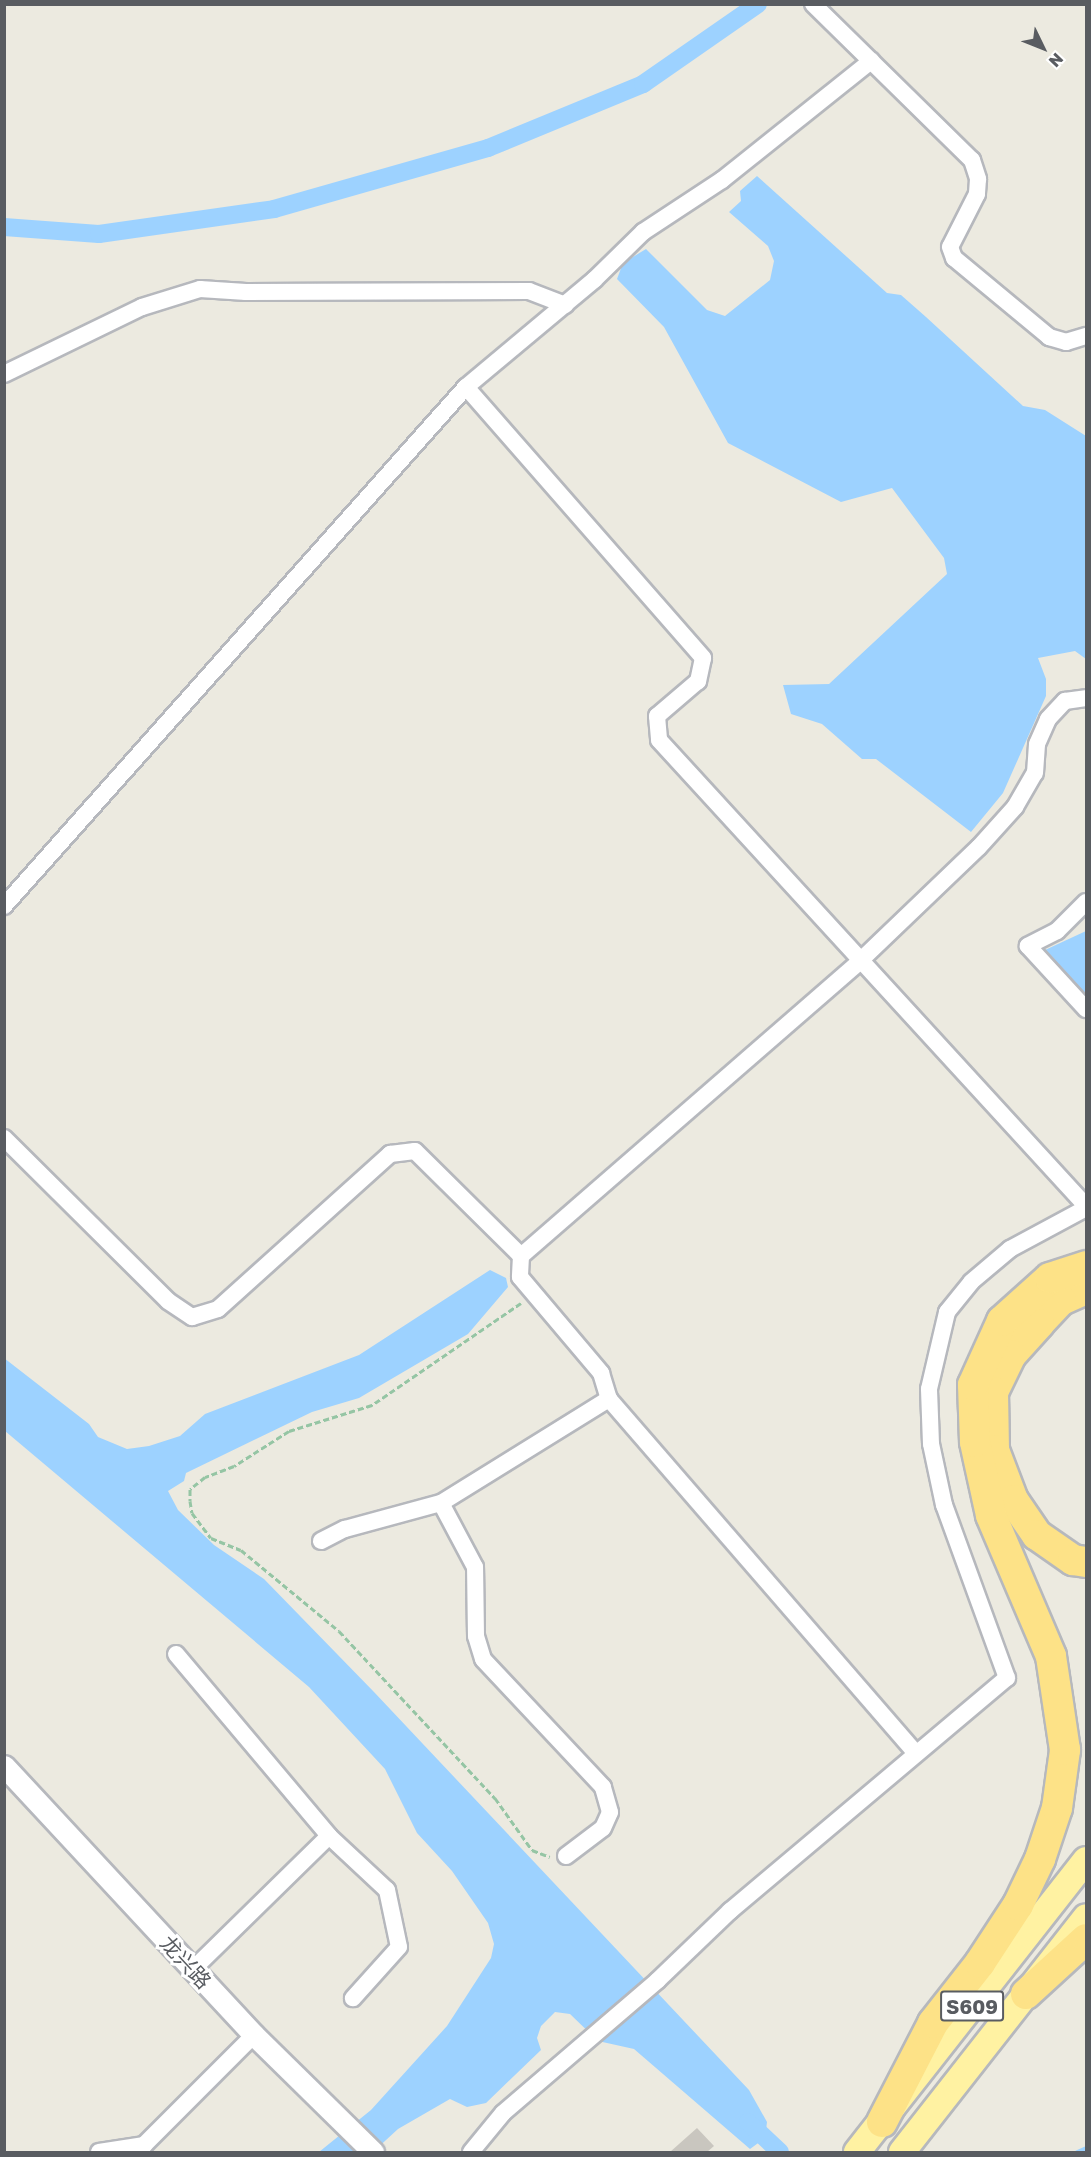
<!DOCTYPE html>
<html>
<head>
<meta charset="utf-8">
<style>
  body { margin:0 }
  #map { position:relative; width:1091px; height:2157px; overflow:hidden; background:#eceae0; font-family:"Golos Text","Noto Sans SC",sans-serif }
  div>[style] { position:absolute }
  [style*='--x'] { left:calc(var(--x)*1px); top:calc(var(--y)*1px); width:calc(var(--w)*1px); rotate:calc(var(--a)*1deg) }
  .water>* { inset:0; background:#9dd2ff }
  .stream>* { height:5px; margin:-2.5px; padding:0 2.5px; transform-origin:2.5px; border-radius:2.5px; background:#9dd2ff }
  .canal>* { height:18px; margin:-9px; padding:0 9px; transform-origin:9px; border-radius:9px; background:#9dd2ff }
  .building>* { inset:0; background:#c9c6bf }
  .path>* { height:3px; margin-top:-1.5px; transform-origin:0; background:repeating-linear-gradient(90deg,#95c5a4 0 6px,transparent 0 9px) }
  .roads { filter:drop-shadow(2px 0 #b6b8bd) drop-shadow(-2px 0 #b6b8bd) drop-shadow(0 2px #b6b8bd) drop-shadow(0 -2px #b6b8bd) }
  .minor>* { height:16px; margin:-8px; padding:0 8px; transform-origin:8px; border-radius:8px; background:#fff }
  .tertiary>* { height:21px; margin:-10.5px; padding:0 10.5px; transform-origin:10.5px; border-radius:10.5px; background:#fff }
  .primary>* { height:26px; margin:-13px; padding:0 13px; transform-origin:13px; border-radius:13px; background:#fff2a2 }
  .motorway>* { height:30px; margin:-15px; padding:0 15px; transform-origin:15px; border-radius:15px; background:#fde287 }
  span { translate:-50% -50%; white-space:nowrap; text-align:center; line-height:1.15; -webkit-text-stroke:6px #fff; paint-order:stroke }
  .shield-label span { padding:2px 4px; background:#fff; border:2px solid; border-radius:4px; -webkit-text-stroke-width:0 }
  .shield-label { font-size:20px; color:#595c61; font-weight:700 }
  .street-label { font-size:21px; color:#595c61 }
  .frame { position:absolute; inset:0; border:6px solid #595c61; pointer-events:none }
  .north { position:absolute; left:1013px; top:18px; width:60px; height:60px; -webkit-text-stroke:4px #fff; paint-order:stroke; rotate:133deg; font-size:16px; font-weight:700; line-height:24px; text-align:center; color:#595c61 }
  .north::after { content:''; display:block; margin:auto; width:21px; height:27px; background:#595c61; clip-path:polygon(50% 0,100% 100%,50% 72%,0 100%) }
</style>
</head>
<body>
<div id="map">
  <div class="water">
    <i style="clip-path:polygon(757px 176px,887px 293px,901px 295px,926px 317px,1023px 406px,1045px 410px,1086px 436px,1086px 659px,1075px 651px,1038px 658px,1046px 679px,1046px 696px,1003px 793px,971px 832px,876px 759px,862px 759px,822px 724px,791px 714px,783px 685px,829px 684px,947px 574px,944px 558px,892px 488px,841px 502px,728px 443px,664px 327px,617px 279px,623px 263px,646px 249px,707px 310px,725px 316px,770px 280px,774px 261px,768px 246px,729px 212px,741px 201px,740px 191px)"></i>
    <i style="clip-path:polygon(1086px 931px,1086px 995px,1045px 950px)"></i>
    <i style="clip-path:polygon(490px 1270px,506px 1278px,508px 1287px,468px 1334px,359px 1398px,312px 1412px,186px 1473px,184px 1481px,168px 1491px,178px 1510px,214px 1545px,264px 1579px,374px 1692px,749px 2090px,767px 2122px,765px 2138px,750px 2149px,634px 2049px,598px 2041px,570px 2014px,555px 2012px,541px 2026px,537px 2038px,541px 2050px,486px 2103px,467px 2107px,450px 2099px,398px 2129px,373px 2152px,319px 2152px,371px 2110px,447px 2026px,491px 1958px,494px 1944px,488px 1923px,452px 1871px,417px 1833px,385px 1769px,309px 1687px,5px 1431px,4px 1358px,89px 1424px,98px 1437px,127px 1449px,149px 1446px,180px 1436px,205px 1414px,359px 1355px)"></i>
  </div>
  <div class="stream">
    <i style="--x:1077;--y:2152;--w:10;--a:-24"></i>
  </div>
  <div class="canal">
    <i style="--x:4;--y:227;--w:95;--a:4.2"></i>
    <i style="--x:99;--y:234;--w:177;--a:-8.1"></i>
    <i style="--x:274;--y:209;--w:223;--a:-15.9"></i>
    <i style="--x:488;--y:148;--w:168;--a:-22.4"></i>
    <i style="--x:643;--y:84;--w:140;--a:-34.8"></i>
    <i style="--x:748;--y:2122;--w:44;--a:43.2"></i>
  </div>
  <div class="building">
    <i style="clip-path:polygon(697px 2128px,714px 2146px,707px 2152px,670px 2152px)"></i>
  </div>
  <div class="path">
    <i style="--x:521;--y:1303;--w:181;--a:145.6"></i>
    <i style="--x:372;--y:1405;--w:87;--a:162.6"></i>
    <i style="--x:289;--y:1431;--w:65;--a:147.5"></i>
    <i style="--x:234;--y:1466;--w:31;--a:159"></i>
    <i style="--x:205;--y:1477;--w:19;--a:141"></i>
    <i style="--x:190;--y:1489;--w:12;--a:90"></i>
    <i style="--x:190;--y:1501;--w:12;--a:81"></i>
    <i style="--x:192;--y:1513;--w:31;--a:53"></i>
    <i style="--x:211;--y:1538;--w:32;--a:22"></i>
    <i style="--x:241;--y:1550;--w:127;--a:39.6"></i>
    <i style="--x:339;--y:1631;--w:229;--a:47"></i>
    <i style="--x:495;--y:1798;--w:64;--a:54.6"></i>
    <i style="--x:532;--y:1850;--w:19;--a:21"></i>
  </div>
  <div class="roads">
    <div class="minor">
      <i style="--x:813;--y:4;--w:223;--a:44.5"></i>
      <i style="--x:972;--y:160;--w:20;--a:72"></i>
      <i style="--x:978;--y:179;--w:15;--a:94"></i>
      <i style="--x:977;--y:194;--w:59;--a:117"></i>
      <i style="--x:950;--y:247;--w:12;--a:70"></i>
      <i style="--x:954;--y:258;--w:124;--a:39.7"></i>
      <i style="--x:1049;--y:337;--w:18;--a:16"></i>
      <i style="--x:1066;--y:342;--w:21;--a:-17"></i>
      <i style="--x:4;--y:374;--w:153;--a:-25.9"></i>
      <i style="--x:142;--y:307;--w:61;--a:-17.2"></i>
      <i style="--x:200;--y:289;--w:46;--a:3.7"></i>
      <i style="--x:246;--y:292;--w:283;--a:-0.2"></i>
      <i style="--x:529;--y:291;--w:39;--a:21"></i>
      <i style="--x:466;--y:387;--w:360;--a:48.8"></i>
      <i style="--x:703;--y:658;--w:24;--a:102"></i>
      <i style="--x:698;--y:681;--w:54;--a:139.5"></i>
      <i style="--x:657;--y:716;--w:24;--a:85"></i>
      <i style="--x:659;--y:740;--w:632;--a:47.5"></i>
      <i style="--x:1086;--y:902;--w:41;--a:135"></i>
      <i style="--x:1057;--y:931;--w:33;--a:153"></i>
      <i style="--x:1028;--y:946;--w:86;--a:47.4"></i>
      <i style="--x:4;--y:906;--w:695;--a:-48.33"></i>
      <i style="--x:466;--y:387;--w:167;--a:-39.9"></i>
      <i style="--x:594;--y:280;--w:69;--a:-44.4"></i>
      <i style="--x:643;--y:232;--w:95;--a:-33.4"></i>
      <i style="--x:722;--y:180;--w:191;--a:-38.6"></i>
      <i style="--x:4;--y:1138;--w:231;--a:44.8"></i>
      <i style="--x:168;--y:1301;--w:29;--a:34"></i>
      <i style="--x:192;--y:1317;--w:27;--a:-17"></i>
      <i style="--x:218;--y:1309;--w:232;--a:-42"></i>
      <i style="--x:390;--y:1154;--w:25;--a:-7"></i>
      <i style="--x:415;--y:1151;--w:149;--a:44.7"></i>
      <i style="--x:521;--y:1256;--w:21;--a:93"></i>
      <i style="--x:520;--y:1277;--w:126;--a:49.8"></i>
      <i style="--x:601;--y:1373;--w:27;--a:73"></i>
      <i style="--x:609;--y:1399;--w:469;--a:49.1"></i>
      <i style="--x:521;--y:1256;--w:451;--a:-41"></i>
      <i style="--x:861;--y:960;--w:163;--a:-43.8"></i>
      <i style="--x:979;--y:847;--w:54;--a:-48"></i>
      <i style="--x:1015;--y:807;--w:39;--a:-60"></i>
      <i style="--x:1035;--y:773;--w:29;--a:-86"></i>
      <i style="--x:1037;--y:744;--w:27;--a:-66"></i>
      <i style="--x:1048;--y:719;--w:25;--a:-47"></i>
      <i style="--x:1065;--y:701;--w:21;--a:-8"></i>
      <i style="--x:321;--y:1541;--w:27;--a:-27"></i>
      <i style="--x:345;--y:1529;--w:99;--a:-15.2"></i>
      <i style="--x:176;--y:1654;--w:238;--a:49.9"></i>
      <i style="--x:329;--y:1836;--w:190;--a:135.6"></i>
      <i style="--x:329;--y:1836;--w:79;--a:43"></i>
      <i style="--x:387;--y:1890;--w:58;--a:78.1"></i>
      <i style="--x:399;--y:1947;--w:69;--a:132"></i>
      <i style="--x:566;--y:1856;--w:46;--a:-37.1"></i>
      <i style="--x:603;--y:1828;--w:17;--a:-66"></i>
      <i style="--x:610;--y:1812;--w:26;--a:-106"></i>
      <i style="--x:603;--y:1787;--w:175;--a:-133.2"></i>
      <i style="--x:483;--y:1659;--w:24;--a:-107"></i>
      <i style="--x:476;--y:1636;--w:69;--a:-90.8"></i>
      <i style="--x:475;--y:1567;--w:72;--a:-118"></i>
      <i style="--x:441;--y:1503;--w:198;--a:-31.8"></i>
      <i style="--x:99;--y:2152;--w:46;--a:-8.8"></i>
      <i style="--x:144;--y:2145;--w:156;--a:-45"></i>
      <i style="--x:471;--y:2152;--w:50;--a:-50.6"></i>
      <i style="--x:503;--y:2113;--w:204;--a:-40.6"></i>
      <i style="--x:658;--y:1980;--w:100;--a:-43.8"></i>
      <i style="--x:730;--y:1911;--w:362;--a:-40.1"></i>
      <i style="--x:1007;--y:1678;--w:184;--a:-110"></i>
      <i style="--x:944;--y:1505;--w:62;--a:-102"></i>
      <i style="--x:931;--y:1444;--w:55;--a:-92.1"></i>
      <i style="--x:929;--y:1389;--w:79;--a:-76.8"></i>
      <i style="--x:947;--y:1312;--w:38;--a:-51"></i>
      <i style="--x:971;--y:1282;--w:51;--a:-40.2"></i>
      <i style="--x:1010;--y:1249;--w:86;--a:-28.3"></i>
    </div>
    <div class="tertiary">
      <i style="--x:4;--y:1766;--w:367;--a:47.1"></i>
      <i style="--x:254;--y:2035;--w:167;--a:44.5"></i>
    </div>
    <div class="primary">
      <i style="--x:857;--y:2152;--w:371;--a:-51.9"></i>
      <i style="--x:902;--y:2152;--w:298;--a:-51.9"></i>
    </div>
    <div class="motorway">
      <i style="--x:1086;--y:1289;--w:27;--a:156"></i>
      <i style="--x:1061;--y:1300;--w:33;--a:133"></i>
      <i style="--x:1039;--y:1324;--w:42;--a:132.1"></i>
      <i style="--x:1011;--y:1355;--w:41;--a:115.9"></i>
      <i style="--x:993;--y:1392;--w:58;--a:89"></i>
      <i style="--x:994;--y:1450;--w:53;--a:69.2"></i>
      <i style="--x:1013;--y:1500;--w:42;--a:55.6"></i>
      <i style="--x:1037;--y:1535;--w:44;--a:34.8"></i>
      <i style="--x:1073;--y:1560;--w:13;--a:9"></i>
      <i style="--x:1026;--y:1994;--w:81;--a:-42.5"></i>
      <i style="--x:882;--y:2122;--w:111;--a:-62.7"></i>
      <i style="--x:933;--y:2023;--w:76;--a:-51.9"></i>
      <i style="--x:980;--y:1963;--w:69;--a:-56.8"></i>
      <i style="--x:1018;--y:1905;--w:51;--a:-64.4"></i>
      <i style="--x:1040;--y:1859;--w:54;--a:-71.6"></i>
      <i style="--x:1057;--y:1808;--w:59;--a:-82.1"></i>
      <i style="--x:1065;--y:1750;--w:95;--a:-98.5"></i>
      <i style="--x:1051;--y:1656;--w:153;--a:-113.1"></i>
      <i style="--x:991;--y:1515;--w:75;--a:-102.4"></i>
      <i style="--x:975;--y:1442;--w:57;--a:-92"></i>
      <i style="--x:973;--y:1385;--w:70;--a:-65.6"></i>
      <i style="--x:1002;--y:1321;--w:64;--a:-41.9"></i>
      <i style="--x:1050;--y:1278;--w:38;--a:-18"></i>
    </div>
  </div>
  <div class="shield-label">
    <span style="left:972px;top:2006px">S609</span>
  </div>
  <div class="street-label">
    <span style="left:186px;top:1962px;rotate:47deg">龙兴路</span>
  </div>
  <div class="frame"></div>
  <div class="north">N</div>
</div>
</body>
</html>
